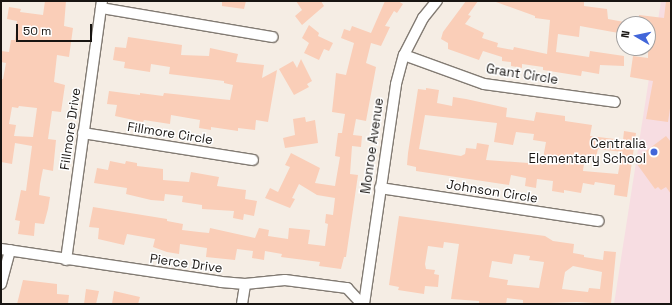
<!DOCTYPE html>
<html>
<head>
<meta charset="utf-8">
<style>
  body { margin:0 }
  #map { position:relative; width:672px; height:305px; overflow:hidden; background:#f5ede4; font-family:"Space Grotesk",sans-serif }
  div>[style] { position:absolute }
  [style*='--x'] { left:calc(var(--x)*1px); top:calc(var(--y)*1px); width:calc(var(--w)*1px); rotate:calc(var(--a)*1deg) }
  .education>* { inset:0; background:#f7dde2 }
  .building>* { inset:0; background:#faceb8 }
  .roads { filter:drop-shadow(1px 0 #827b73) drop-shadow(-1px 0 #827b73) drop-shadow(0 1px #827b73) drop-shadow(0 -1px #827b73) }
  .minor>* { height:10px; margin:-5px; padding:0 5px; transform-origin:5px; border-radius:5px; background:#fff }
  .dots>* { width:11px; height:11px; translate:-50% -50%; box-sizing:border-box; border:2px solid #fff; border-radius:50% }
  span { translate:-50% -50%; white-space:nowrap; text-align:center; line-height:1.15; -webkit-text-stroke:3px #fff; paint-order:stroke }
  .street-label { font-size:13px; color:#181512 }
  .poi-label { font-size:13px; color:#181512 }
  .right { translate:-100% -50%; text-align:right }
  .frame { position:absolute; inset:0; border:2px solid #181512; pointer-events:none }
  .north { position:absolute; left:616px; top:16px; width:40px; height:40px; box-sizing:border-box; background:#fff; border:1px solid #a3a1a0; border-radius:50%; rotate:279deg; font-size:11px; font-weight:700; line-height:16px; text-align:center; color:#181512 }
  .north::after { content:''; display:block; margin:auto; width:14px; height:18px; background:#4266d9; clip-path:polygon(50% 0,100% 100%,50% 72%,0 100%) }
  .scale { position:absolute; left:16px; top:24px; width:76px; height:18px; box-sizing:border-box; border:2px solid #181512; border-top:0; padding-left:5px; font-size:12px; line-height:14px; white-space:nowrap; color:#181512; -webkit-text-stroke:3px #fff; paint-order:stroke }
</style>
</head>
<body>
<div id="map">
  <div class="education">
    <i style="clip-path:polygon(661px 1px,671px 1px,671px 304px,614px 304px)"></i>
  </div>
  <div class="building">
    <i style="clip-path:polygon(evenodd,45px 1px,66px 1px,64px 26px,73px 28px,69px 57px,57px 55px,54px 82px,65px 85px,61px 112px,52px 111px,48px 139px,56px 140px,53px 171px,43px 169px,40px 184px,39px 195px,50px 197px,48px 209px,44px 224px,35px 223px,34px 236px,18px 234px,20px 221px,15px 220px,21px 190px,26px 191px,32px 146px,15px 143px,12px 164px,1px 162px,1px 79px,3px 79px,6px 63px,1px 62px,1px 51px,9px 52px,11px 40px,15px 40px,17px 21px,7px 19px,9px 7px,21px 9px,20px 12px,43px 15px,45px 1px,19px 106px,37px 108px,33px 137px,14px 136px,16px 125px,9px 124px,12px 107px,18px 108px,19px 106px)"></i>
    <i style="clip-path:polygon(222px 1px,246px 1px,244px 9px,222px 6px)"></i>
    <i style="clip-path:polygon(296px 1px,321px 1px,324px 6px,302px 25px,295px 16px,302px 10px)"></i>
    <i style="clip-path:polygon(385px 1px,398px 1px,403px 4px,397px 13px,394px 11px,385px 26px,390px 27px,381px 46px,371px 43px,366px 63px,376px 67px,366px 121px,356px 119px,353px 135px,362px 136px,361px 147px,352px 146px,350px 174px,358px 175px,346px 257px,344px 257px,341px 269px,319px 266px,320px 262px,281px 257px,282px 254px,265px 251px,264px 260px,252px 258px,253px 251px,237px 249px,235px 260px,206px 257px,207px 248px,180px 244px,179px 254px,167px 252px,153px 247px,155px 239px,127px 234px,124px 245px,98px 239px,99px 228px,89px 227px,93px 207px,167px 219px,167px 221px,183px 224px,182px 230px,199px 232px,209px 233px,210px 228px,255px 238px,259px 228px,269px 230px,268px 236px,288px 239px,289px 228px,310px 230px,308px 244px,325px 246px,328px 224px,325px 223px,326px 214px,333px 215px,335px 198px,317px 195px,299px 184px,292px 198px,295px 199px,290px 208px,265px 198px,270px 188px,278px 192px,290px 167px,285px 165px,291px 153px,320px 168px,315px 183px,335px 186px,340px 157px,335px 156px,338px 133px,342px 133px,345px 114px,332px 112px,335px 84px,336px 73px,346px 75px,354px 43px,341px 38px,344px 29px,350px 31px,352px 26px,371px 33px)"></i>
    <i style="clip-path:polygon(466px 1px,478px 1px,468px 15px,471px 16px,465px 24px,484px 33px,482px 38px,498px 43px,497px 47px,513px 50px,514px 47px,547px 54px,550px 20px,535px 18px,535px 16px,493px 1px,584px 1px,584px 6px,607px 9px,608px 19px,624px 22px,624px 34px,580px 26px,579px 37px,558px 34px,556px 52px,589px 57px,590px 51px,624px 56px,624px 66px,600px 65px,599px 74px,582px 71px,581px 76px,543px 70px,543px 67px,522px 64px,522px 68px,511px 66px,511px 62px,502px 61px,502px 57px,483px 51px,479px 60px,448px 49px,448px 43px,441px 39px,443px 32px)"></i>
    <i style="clip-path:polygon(666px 1px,671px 1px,671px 102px,668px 122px,646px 119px,653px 81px,630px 77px,633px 56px,648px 58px,648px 24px,638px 24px,639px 15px,664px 18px)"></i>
    <i style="clip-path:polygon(309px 25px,319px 33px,318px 36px,333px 43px,329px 51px,324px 49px,319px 60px,304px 53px,309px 43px,302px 38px)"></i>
    <i style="clip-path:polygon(128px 37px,182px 45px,181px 55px,209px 56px,210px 48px,238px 54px,236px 62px,264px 65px,262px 78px,277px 70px,268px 122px,256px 120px,255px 130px,238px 128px,238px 131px,211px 127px,211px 130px,199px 128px,200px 120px,171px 115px,170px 124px,144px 120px,143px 122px,115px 116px,117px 105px,107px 104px,109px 91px,140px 95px,140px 93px,163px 96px,164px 93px,230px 100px,233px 85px,224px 83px,224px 81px,169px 74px,170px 67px,151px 64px,150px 72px,124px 68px,125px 62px,113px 60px,115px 47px,126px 48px)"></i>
    <i style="clip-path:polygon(301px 59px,312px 81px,307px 84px,309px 87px,294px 95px,279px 69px,293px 61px,297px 68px)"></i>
    <i style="clip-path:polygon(evenodd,426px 88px,439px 90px,437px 103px,452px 106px,453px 97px,466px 99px,507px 108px,506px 117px,534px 121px,536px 112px,565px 116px,565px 121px,592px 125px,590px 136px,623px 140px,624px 131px,636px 133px,627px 197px,614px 195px,615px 185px,595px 182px,594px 185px,583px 183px,581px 193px,564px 190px,564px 193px,552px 191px,553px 181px,537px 179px,536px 188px,525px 186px,526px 178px,511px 175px,509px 185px,416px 171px,416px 167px,407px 165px,408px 153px,418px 89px,426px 90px,426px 88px,425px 115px,497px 123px,494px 142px,513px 145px,516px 132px,534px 134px,533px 140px,546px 142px,542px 164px,486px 160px,489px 145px,477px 143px,476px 149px,466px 148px,465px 154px,461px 156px,419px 149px,425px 115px,426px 88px,598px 149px,622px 152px,618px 174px,583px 171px,585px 156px,596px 157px,598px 149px)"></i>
    <i style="clip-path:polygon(305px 117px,306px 122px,315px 120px,318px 143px,285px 148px,283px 138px,295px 135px,293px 119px)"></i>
    <i style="clip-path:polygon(666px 136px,671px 142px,671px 194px,666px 187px,661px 190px,658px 187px,655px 189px,634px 160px)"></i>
    <i style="clip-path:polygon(110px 161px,125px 164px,126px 161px,137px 163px,137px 166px,163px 169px,163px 180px,189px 182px,191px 172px,219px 177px,217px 186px,246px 190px,245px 199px,257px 201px,254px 216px,244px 214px,243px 220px,233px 218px,234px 211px,202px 209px,202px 205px,182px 202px,183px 196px,165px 194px,164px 201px,151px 200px,126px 194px,127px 188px,94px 183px,97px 168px,108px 170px)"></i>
    <i style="clip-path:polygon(evenodd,399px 216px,545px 236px,553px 241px,574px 244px,573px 253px,584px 255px,584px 257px,603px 260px,604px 251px,616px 252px,611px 304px,577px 302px,523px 304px,523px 300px,507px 298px,506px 304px,484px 304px,479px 303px,479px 301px,451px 299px,459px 244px,444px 242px,443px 248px,428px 246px,425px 264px,426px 269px,435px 270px,434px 274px,439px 275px,438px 287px,425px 286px,424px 294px,398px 290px,399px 287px,389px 285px,399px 216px,514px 254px,530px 256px,529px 260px,544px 262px,539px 288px,507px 285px,508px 280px,489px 277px,492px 261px,512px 264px,514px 254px,399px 216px,573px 266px,602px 272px,600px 289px,589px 288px,588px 292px,562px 289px,565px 272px,573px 266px)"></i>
    <i style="clip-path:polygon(23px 280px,57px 284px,57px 294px,69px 295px,68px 304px,17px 304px)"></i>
    <i style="clip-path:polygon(86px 289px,99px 291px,96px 304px,84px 304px)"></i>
    <i style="clip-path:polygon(114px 291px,140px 297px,138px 304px,112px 304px)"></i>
  </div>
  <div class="roads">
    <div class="minor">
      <i style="--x:101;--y:8;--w:174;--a:9.6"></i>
      <i style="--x:404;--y:55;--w:85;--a:19.9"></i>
      <i style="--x:484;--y:84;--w:132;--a:7.8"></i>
      <i style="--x:83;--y:133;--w:172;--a:9"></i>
      <i style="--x:380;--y:188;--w:221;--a:8.6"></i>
      <i style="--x:1;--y:249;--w:222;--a:8.5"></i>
      <i style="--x:221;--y:282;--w:24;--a:5"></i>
      <i style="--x:245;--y:284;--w:40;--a:-5.7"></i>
      <i style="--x:285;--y:280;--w:63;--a:7.4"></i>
      <i style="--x:347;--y:288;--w:22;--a:47"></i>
      <i style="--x:66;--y:260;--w:261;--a:-82.1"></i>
      <i style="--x:1;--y:284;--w:35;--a:-75"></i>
      <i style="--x:242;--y:304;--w:20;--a:-81"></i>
      <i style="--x:364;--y:304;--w:222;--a:-81.7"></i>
      <i style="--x:396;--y:84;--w:30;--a:-75"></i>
      <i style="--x:404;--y:55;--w:42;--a:-62.8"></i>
      <i style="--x:423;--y:18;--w:22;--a:-51"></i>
    </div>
  </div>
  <div class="dots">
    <i style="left:654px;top:152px;background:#4266d9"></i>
  </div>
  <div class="street-label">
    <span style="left:522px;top:75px;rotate:9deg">Grant Circle</span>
    <span style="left:71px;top:129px;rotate:-82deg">Fillmore Drive</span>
    <span style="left:170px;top:134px;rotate:9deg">Fillmore Circle</span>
    <span style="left:373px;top:146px;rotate:-82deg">Monroe Avenue</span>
    <span style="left:492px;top:192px;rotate:9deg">Johnson Circle</span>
    <span style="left:186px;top:264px;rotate:8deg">Pierce Drive</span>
  </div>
  <div class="poi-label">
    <span class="right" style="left:646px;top:152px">Centralia<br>Elementary School</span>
  </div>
  <div class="frame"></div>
  <div class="north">N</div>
  <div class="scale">50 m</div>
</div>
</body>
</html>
